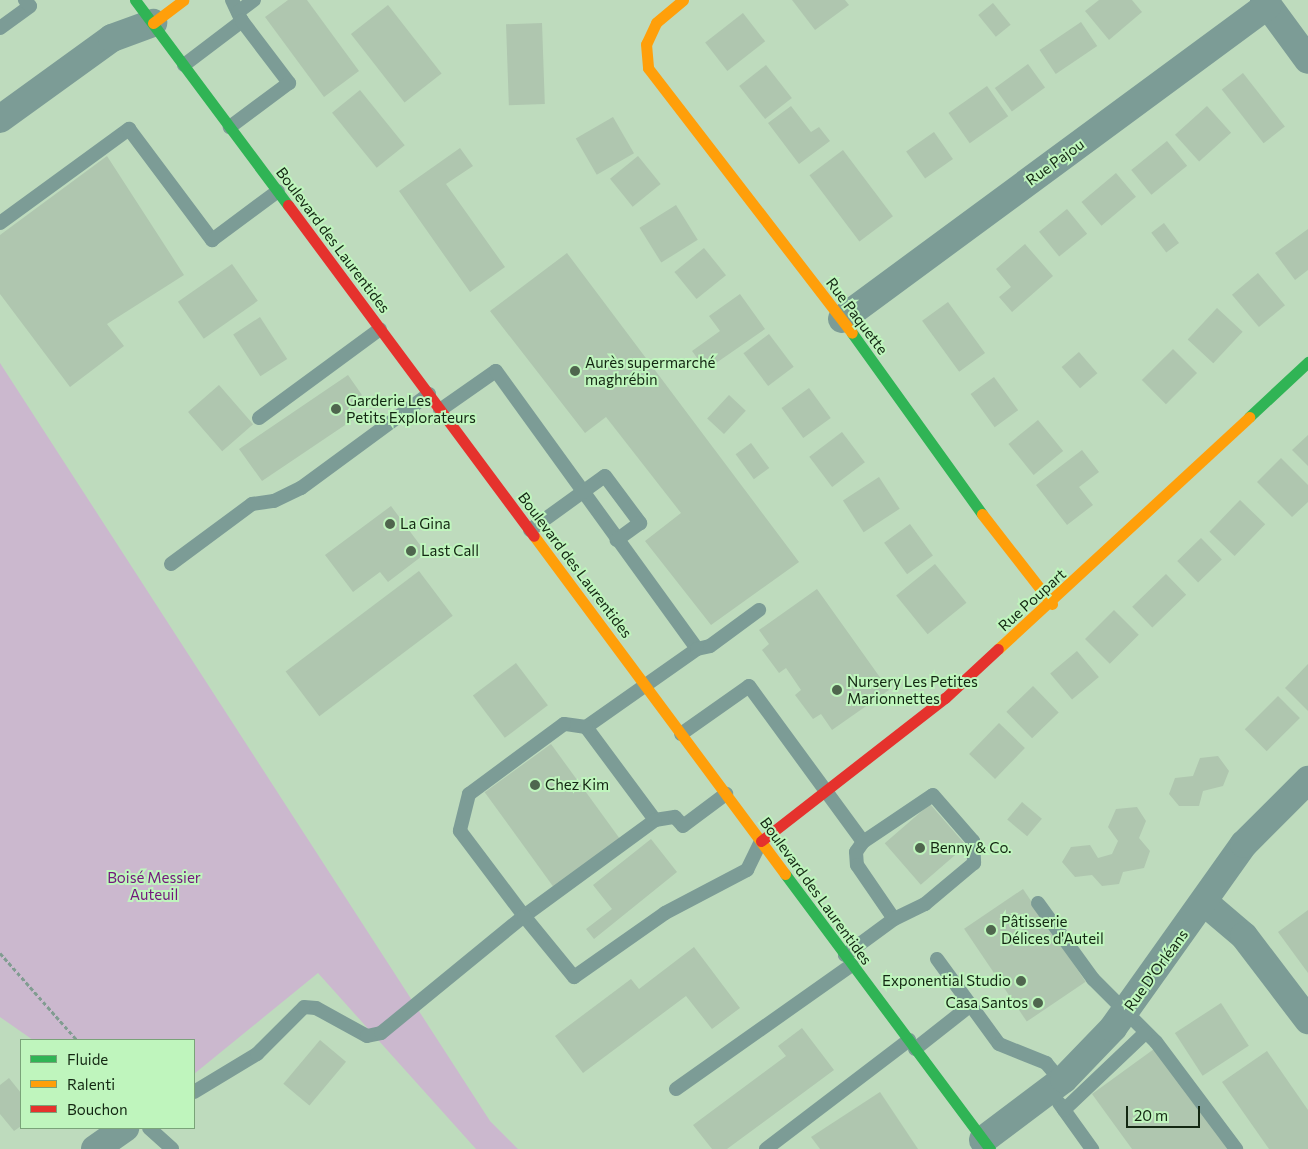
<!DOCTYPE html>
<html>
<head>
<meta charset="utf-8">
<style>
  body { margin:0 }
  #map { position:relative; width:1308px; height:1149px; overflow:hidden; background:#bedbbd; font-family:Commissioner,sans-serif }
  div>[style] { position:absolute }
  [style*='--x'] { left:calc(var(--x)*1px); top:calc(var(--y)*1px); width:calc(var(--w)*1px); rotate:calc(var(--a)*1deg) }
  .green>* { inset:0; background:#cbb8ce }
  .building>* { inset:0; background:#afc6af; transform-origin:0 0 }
  .path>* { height:3px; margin-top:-1.5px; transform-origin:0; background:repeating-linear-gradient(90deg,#819c91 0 4px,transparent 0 6.5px) }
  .lane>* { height:14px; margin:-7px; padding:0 7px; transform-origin:7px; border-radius:7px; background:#7c9c96 }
  .street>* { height:28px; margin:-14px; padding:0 14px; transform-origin:14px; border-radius:14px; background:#7c9c96 }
  .fast>* { height:11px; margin:-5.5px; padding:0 5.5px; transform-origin:5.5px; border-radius:5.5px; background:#30b455 }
  .slow>* { height:11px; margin:-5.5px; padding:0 5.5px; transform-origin:5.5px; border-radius:5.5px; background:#ff9f0a }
  .jam>* { height:11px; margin:-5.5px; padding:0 5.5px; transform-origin:5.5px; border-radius:5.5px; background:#e5322d }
  .dots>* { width:14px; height:14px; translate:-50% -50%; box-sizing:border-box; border:2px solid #bff5bd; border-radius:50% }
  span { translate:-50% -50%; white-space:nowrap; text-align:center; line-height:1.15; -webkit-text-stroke:4px #bff5bd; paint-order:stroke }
  .street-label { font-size:15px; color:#132712 }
  .poi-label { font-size:15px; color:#132712 }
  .left { translate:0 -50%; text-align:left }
  .right { translate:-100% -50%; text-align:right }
  .park-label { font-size:15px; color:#73167c }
  .legend { position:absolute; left:20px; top:1039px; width:175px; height:90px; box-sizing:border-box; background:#bff5bd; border:1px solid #7aa379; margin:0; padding:6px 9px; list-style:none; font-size:15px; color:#132712 }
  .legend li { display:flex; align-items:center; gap:10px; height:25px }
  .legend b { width:25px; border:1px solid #7aa379 }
  .scale { position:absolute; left:1126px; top:1106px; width:74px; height:22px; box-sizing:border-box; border:2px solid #132712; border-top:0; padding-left:6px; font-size:15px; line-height:18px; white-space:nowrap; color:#132712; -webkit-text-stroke:4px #bff5bd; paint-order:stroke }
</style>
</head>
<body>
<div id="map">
  <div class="green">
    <i style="clip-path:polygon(0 363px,490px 1121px,518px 1149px,476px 1149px,318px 973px,194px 1074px,194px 1040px,33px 1040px,0 1017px)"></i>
  </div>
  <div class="building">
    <i style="clip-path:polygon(288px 0,307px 0,359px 71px,324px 97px,265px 17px)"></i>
    <i style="clip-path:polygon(792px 0,845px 0,849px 5px,815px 30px)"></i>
    <i style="clip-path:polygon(1099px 0,1132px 0,1142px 12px,1109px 40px,1085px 11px)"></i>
    <i style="left:993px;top:3px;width:28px;height:19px;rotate:51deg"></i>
    <i style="left:388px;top:5px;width:87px;height:47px;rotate:52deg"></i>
    <i style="left:743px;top:13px;width:36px;height:48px;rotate:52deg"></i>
    <i style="left:1081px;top:22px;width:29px;height:50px;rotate:56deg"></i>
    <i style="left:542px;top:23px;width:81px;height:36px;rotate:88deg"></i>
    <i style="left:1028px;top:64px;width:29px;height:41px;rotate:54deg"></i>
    <i style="left:766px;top:65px;width:42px;height:34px;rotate:52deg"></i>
    <i style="left:1243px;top:73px;width:68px;height:27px;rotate:52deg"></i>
    <i style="left:987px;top:86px;width:37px;height:47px;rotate:55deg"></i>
    <i style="left:360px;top:90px;width:71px;height:36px;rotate:51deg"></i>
    <i style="clip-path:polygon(791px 106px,811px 132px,819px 127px,830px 141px,799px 164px,768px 123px)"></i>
    <i style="left:1207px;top:106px;width:36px;height:43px;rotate:48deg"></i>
    <i style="left:613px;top:117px;width:42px;height:43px;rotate:60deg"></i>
    <i style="left:934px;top:132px;width:33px;height:34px;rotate:55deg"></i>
    <i style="left:1167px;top:141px;width:32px;height:46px;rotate:51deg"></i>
    <i style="clip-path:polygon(460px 148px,473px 166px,446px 184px,505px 267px,470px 292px,399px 191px)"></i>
    <i style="left:843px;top:150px;width:83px;height:42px;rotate:53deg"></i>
    <i style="clip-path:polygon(107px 156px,184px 275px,107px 324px,124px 346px,70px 387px,0 294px,0 235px)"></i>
    <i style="left:638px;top:156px;width:36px;height:36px;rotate:51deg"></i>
    <i style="left:1116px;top:173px;width:31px;height:45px;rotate:50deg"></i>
    <i style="left:676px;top:205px;width:41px;height:43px;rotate:58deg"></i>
    <i style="left:1067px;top:209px;width:32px;height:36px;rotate:51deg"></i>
    <i style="left:1164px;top:223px;width:25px;height:16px;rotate:53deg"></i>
    <i style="clip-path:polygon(1308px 229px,1308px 270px,1295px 280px,1275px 253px)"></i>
    <i style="clip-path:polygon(1025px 244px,1053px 276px,1012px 312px,999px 297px,1011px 287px,996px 269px)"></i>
    <i style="left:704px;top:248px;width:35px;height:38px;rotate:51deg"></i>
    <i style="clip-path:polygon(567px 253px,799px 562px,711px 625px,645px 541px,681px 513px,606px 417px,585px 433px,490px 311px)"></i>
    <i style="left:232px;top:264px;width:45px;height:66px;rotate:55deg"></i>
    <i style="left:1258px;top:273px;width:42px;height:34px;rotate:50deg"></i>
    <i style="clip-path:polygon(740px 294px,765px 329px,706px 370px,692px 351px,720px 331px,709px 316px)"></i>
    <i style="left:948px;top:302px;width:63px;height:32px;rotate:54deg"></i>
    <i style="left:1217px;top:308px;width:35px;height:43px;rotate:43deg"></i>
    <i style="left:260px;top:317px;width:50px;height:32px;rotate:57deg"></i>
    <i style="left:769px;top:334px;width:41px;height:32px;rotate:53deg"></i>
    <i style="left:1173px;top:349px;width:34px;height:44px;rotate:45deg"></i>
    <i style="left:1079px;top:352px;width:28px;height:23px;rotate:49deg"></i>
    <i style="clip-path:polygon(348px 375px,362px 395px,349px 405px,357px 417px,262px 481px,239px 449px)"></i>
    <i style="left:994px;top:377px;width:41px;height:29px;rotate:54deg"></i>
    <i style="left:219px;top:385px;width:52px;height:41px;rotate:49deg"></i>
    <i style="left:809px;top:388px;width:37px;height:34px;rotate:54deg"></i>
    <i style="left:729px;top:395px;width:23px;height:32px;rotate:43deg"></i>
    <i style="left:1038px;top:420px;width:40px;height:38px;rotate:51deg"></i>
    <i style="left:842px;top:432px;width:38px;height:41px;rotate:53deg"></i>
    <i style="clip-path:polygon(1308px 435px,1308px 466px,1292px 450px)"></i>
    <i style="left:751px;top:443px;width:31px;height:19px;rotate:54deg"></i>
    <i style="clip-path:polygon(1082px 450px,1099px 472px,1079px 487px,1093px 505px,1067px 525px,1036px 485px)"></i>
    <i style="clip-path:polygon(1281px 458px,1308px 485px,1308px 502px,1292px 517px,1257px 482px)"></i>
    <i style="left:879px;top:477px;width:38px;height:43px;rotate:57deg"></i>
    <i style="left:1240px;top:500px;width:35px;height:44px;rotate:44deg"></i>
    <i style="clip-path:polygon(391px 506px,426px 553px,388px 582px,380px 572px,353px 592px,325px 555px)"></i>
    <i style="left:910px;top:524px;width:39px;height:32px;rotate:54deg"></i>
    <i style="left:1201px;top:538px;width:30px;height:33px;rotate:46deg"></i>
    <i style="left:935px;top:564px;width:50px;height:50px;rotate:51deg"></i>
    <i style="left:419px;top:571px;width:56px;height:167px;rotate:53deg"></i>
    <i style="left:1166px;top:574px;width:29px;height:47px;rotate:46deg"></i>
    <i style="clip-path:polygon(817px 589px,889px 690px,832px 730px,821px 714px,813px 719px,795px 695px,801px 690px,786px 668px,779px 673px,762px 650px,769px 644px,759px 630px)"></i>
    <i style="left:1114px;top:610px;width:35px;height:41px;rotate:45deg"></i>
    <i style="left:1077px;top:651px;width:34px;height:35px;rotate:50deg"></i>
    <i style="left:516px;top:663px;width:53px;height:54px;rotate:53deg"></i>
    <i style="clip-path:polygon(1308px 664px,1308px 711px,1285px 688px)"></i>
    <i style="left:1033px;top:686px;width:37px;height:37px;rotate:46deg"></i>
    <i style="left:1278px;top:696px;width:31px;height:47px;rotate:45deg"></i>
    <i style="left:999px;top:723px;width:36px;height:43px;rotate:44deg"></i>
    <i style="left:551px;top:744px;width:118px;height:82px;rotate:54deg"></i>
    <i style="clip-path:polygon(1218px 756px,1229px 771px,1223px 786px,1203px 791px,1199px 806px,1179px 806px,1169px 794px,1175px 778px,1193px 776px,1200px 758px)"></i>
    <i style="left:1022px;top:802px;width:26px;height:23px;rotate:40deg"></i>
    <i style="left:930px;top:804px;width:55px;height:60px;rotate:49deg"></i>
    <i style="clip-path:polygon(1137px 807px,1146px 821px,1139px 838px,1150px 851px,1144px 868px,1123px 872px,1119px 884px,1102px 886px,1092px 875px,1075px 877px,1062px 862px,1071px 847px,1090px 845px,1098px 858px,1112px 854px,1118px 841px,1108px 827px,1116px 809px)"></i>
    <i style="clip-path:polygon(651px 839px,677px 872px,594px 939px,586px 929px,612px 909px,593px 885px)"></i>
    <i style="left:1023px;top:889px;width:112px;height:71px;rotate:56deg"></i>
    <i style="clip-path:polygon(1308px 910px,1308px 973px,1278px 932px)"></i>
    <i style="clip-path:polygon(694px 947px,740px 1008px,712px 1029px,686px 996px,583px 1073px,555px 1036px,631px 979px,639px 989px)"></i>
    <i style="left:1221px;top:1003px;width:51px;height:55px;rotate:57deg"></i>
    <i style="clip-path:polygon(802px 1028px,834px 1070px,727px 1149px,712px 1149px,693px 1125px,786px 1056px,778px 1046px)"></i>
    <i style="left:320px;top:1040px;width:34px;height:57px;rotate:40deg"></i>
    <i style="clip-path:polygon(1154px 1049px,1229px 1149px,1132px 1149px,1092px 1094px)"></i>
    <i style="clip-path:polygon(1267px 1051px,1308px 1110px,1308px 1149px,1269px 1149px,1222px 1082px)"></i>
    <i style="clip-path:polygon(9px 1078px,21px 1093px,21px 1126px,14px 1131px,0 1114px,0 1085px)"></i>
    <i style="clip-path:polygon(880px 1092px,918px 1149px,820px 1149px,811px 1137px)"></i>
  </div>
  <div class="path">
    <i style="--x:0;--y:953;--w:116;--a:48.5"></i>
  </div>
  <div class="lane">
    <i style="--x:232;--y:0;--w:23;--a:65"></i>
    <i style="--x:238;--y:12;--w:20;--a:-37"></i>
    <i style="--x:0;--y:28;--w:37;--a:-36"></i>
    <i style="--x:30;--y:6;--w:8;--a:-130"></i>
    <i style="--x:184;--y:65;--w:73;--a:-37.2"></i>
    <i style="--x:242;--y:21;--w:78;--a:52.8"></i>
    <i style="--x:289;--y:83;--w:74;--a:143.3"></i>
    <i style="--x:0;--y:223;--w:160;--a:-36.1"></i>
    <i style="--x:129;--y:129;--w:139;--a:53.2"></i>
    <i style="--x:212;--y:240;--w:82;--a:-36.6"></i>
    <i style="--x:440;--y:410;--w:68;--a:-34.9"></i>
    <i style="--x:496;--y:371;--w:343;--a:54.1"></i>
    <i style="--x:697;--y:649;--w:136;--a:144.9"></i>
    <i style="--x:586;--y:727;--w:116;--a:53.4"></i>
    <i style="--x:655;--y:820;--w:20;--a:-9"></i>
    <i style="--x:675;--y:817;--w:12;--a:48"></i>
    <i style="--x:683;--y:826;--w:54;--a:-36.7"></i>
    <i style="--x:259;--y:418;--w:150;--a:-36.3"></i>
    <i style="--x:530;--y:530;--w:92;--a:-35.8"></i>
    <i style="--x:605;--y:476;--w:59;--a:53.3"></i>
    <i style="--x:640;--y:523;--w:29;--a:144"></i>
    <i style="--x:171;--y:564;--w:101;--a:-36.5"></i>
    <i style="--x:252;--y:504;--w:22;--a:-8"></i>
    <i style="--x:274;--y:501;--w:30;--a:-26"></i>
    <i style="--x:301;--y:488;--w:159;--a:-36.3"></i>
    <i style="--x:697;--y:649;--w:13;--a:-13"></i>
    <i style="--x:710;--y:646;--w:61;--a:-36.3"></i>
    <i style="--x:586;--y:727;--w:22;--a:-172"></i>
    <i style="--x:564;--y:724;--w:118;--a:143.6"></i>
    <i style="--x:469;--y:794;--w:38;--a:104"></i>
    <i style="--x:460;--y:831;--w:106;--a:53"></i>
    <i style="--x:524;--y:916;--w:162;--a:-36.2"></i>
    <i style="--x:681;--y:734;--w:83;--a:-35.2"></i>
    <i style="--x:749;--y:686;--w:193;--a:53.8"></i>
    <i style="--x:863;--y:842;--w:12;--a:125"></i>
    <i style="--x:856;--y:852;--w:13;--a:86"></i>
    <i style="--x:857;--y:865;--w:65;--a:55.6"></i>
    <i style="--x:894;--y:919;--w:61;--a:143.7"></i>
    <i style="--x:863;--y:842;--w:84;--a:-33.9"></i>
    <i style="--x:933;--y:795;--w:61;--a:49"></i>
    <i style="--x:973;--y:841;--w:22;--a:87"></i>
    <i style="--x:974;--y:863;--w:64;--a:140.1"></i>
    <i style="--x:925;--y:904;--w:34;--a:154"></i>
    <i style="--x:1038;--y:903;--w:94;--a:54.1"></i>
    <i style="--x:1093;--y:979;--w:89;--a:45"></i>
    <i style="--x:1156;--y:1042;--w:134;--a:53.2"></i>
    <i style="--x:937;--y:959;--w:105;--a:53.9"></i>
    <i style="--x:999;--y:1044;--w:51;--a:22"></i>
    <i style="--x:1046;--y:1063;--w:23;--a:50"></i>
    <i style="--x:915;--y:1049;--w:71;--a:-38.2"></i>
    <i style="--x:676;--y:1089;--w:215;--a:-35.2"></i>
    <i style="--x:194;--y:1092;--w:74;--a:-31.1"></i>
    <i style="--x:257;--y:1054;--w:66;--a:-45"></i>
    <i style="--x:304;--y:1007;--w:12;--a:5"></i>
    <i style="--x:316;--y:1008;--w:58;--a:28.8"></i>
    <i style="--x:367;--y:1036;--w:14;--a:-12"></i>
    <i style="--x:381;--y:1033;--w:185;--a:-39.3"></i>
    <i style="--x:524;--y:916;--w:79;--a:50.7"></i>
    <i style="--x:574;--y:977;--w:111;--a:-35.1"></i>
    <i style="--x:665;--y:913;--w:93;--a:-27.7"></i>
    <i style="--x:747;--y:870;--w:32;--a:-64"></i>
    <i style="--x:1059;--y:1103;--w:57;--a:54.3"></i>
    <i style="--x:1064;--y:1110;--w:112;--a:-43.5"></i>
    <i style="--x:149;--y:1128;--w:31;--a:42"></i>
    <i style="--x:766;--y:1149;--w:180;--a:-37.3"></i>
  </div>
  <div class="street">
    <i style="--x:1264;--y:0;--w:74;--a:53.7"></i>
    <i style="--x:0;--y:119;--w:138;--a:-35.9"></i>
    <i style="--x:112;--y:38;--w:44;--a:-20.1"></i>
    <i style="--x:842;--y:319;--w:529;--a:-36.39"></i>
    <i style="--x:1204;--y:902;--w:52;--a:40.4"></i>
    <i style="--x:1244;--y:936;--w:106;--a:52.7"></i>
    <i style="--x:983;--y:1140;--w:101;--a:-37"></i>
    <i style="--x:1064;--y:1079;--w:71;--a:-46.1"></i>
    <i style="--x:1113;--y:1028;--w:226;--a:-54.6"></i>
    <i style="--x:1244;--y:844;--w:91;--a:-45"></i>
    <i style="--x:95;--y:1149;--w:37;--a:-35"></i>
  </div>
  <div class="fast">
    <i style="--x:135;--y:0;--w:256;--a:53.3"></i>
    <i style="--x:852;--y:333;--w:223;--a:54.3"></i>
    <i style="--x:1249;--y:417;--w:81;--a:-43"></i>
    <i style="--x:785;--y:874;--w:343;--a:53.3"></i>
  </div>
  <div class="slow">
    <i style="--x:683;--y:0;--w:35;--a:140"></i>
    <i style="--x:656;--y:23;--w:23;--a:115"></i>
    <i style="--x:646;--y:44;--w:24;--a:85"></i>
    <i style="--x:648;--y:68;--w:334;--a:52.4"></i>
    <i style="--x:153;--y:23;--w:38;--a:-37"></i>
    <i style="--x:982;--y:514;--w:114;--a:52.1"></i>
    <i style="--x:534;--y:536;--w:421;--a:53.4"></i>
    <i style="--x:998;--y:649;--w:342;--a:-42.7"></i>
  </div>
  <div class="jam">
    <i style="--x:288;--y:205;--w:412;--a:53.4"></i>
    <i style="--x:761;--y:841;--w:233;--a:-37.9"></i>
    <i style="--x:945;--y:698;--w:72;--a:-42.8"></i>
  </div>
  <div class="dots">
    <i style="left:575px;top:371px;background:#4f664e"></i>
    <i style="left:336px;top:409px;background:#4f664e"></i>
    <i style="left:390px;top:524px;background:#4f664e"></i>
    <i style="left:411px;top:551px;background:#4f664e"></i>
    <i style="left:837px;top:690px;background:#4f664e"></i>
    <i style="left:535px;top:785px;background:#4f664e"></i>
    <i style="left:920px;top:848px;background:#4f664e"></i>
    <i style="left:991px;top:930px;background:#4f664e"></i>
    <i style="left:1021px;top:981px;background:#4f664e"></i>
    <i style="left:1038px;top:1003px;background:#4f664e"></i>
  </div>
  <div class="street-label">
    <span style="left:1055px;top:162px;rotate:-36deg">Rue Pajou</span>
    <span style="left:333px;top:240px;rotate:53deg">Boulevard des Laurentides</span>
    <span style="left:857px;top:316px;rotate:53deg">Rue Paquette</span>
    <span style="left:575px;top:565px;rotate:53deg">Boulevard des Laurentides</span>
    <span style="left:1032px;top:600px;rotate:-42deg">Rue Poupart</span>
    <span style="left:816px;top:891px;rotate:54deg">Boulevard des Laurentides</span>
    <span style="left:1156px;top:970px;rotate:-54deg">Rue D'Orléans</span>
  </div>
  <div class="poi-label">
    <span class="left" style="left:585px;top:371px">Aurès supermarché<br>maghrébin</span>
    <span class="left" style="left:346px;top:409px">Garderie Les<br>Petits Explorateurs</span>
    <span class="left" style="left:400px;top:524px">La Gina</span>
    <span class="left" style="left:421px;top:551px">Last Call</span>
    <span class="left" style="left:847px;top:690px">Nursery Les Petites<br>Marionnettes</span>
    <span class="left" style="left:545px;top:785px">Chez Kim</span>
    <span class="left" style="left:930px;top:848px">Benny &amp; Co.</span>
    <span class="left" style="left:1001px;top:930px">Pâtisserie<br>Délices d'Auteil</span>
    <span class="right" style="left:1011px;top:981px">Exponential Studio</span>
    <span class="right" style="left:1028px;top:1003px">Casa Santos</span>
  </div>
  <div class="park-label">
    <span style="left:154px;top:886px">Boisé Messier<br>Auteuil</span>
  </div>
  <ul class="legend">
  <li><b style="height:6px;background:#30b455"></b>Fluide</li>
  <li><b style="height:6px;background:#ff9f0a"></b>Ralenti</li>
  <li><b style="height:6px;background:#e5322d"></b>Bouchon</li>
  </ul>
  <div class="scale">20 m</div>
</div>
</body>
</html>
